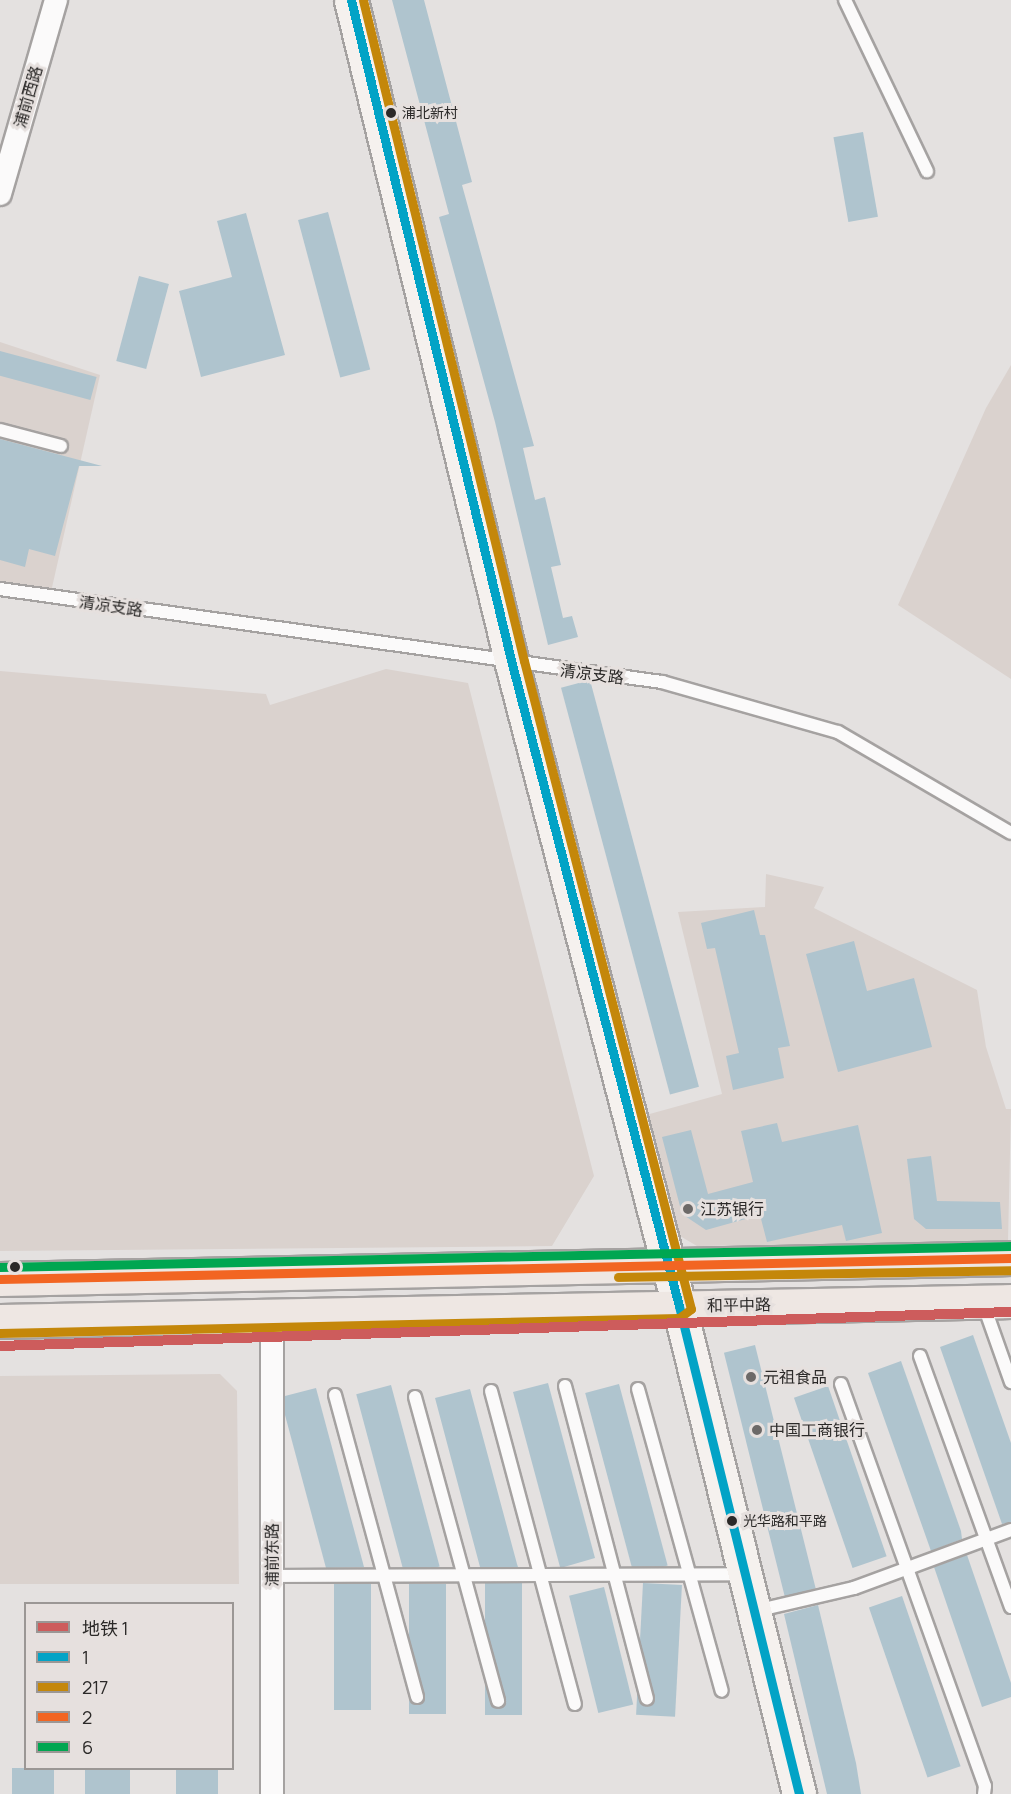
<!DOCTYPE html>
<html>
<head>
<meta charset="utf-8">
<style>
  body { margin:0 }
  #map { position:relative; width:1011px; height:1794px; overflow:hidden; background:#e4e1e0; font-family:Manrope,"Noto Sans SC",sans-serif }
  div>[style] { position:absolute }
  [style*='--x'] { left:calc(var(--x)*1px); top:calc(var(--y)*1px); width:calc(var(--w)*1px); rotate:calc(var(--a)*1deg) }
  .built>* { inset:0; background:#dad2ce }
  .building>* { inset:0; background:#afc4ce; transform-origin:0 0 }
  .roads { filter:drop-shadow(2px 0 #a5a2a1) drop-shadow(-2px 0 #a5a2a1) drop-shadow(0 2px #a5a2a1) drop-shadow(0 -2px #a5a2a1) }
  .service>* { height:12px; margin:-6px; padding:0 6px; transform-origin:6px; border-radius:6px; background:#fbfafa }
  .minor>* { height:22px; margin:-11px; padding:0 11px; transform-origin:11px; border-radius:11px; background:#fbfafa }
  .secondary>* { height:33px; margin:-16.5px; padding:0 16.5px; transform-origin:16.5px; border-radius:16.5px; background:#f5f1ee }
  .primary>* { height:33px; margin:-16.5px; padding:0 16.5px; transform-origin:16.5px; border-radius:16.5px; background:#eee7e3 }
  .bus-1>* { height:9px; margin:-4.5px; padding:0 4.5px; transform-origin:4.5px; border-radius:4.5px; background:#02a3c6 }
  .bus-2>* { height:9px; margin:-4.5px; padding:0 4.5px; transform-origin:4.5px; border-radius:4.5px; background:#c4870a }
  .bus-3>* { height:9px; margin:-4.5px; padding:0 4.5px; transform-origin:4.5px; border-radius:4.5px; background:#f26522 }
  .bus-4>* { height:9px; margin:-4.5px; padding:0 4.5px; transform-origin:4.5px; border-radius:4.5px; background:#00a651 }
  .metro-1>* { height:10px; margin:-5px; padding:0 5px; transform-origin:5px; border-radius:5px; background:#cd5c5c }
  .dots>* { width:16px; height:16px; translate:-50% -50%; box-sizing:border-box; border:3px solid #e6e0de; border-radius:50% }
  span { translate:-50% -50%; white-space:nowrap; text-align:center; line-height:1.15; -webkit-text-stroke:6px #e6e0de; paint-order:stroke }
  .bus-label { font-size:14px; color:#2b2928 }
  .left { translate:0 -50%; text-align:left }
  .street-label { font-size:16px; color:#2b2928 }
  .poi-label { font-size:16px; color:#2b2928 }
  .legend { position:absolute; left:24px; top:1602px; width:210px; height:168px; box-sizing:border-box; background:#e6e0de; border:2px solid #9b9795; margin:0; padding:8px 10px; list-style:none; font-size:18px; color:#2b2928 }
  .legend li { display:flex; align-items:center; gap:12px; height:30px }
  .legend b { width:30px; border:2px solid #9b9795 }
</style>
</head>
<body>
<div id="map">
  <div class="built">
    <i style="clip-path:polygon(0 342px,100px 375px,51px 592px,0 584px)"></i>
    <i style="clip-path:polygon(1011px 365px,1011px 679px,898px 605px,986px 408px)"></i>
    <i style="clip-path:polygon(386px 669px,468px 683px,594px 1176px,552px 1246px,0 1251px,0 671px,266px 694px,270px 705px)"></i>
    <i style="clip-path:polygon(766px 874px,824px 887px,814px 908px,977px 990px,986px 1047px,1006px 1109px,1011px 1109px,1008px 1241px,697px 1246px,680px 1236px,646px 1115px,722px 1094px,678px 912px,765px 907px)"></i>
    <i style="clip-path:polygon(220px 1374px,237px 1391px,239px 1584px,0 1584px,0 1376px)"></i>
  </div>
  <div class="building">
    <i style="clip-path:polygon(392px 0,424px 0,472px 182px,462px 185px,534px 446px,523px 448px,535px 500px,545px 497px,561px 565px,551px 567px,563px 618px,572px 616px,578px 637px,548px 645px,495px 422px,439px 217px,449px 214px)"></i>
    <i style="left:863px;top:132px;width:86px;height:30px;rotate:80deg"></i>
    <i style="left:328px;top:212px;width:163px;height:31px;rotate:75deg"></i>
    <i style="clip-path:polygon(246px 213px,285px 355px,201px 377px,179px 291px,232px 277px,217px 221px)"></i>
    <i style="left:139px;top:276px;width:31px;height:88px;rotate:15deg"></i>
    <i style="left:0;top:351px;width:100px;height:24px;rotate:15deg"></i>
    <i style="clip-path:polygon(0 439px,102px 466px,79px 466px,55px 556px,29px 549px,25px 567px,0 560px)"></i>
    <i style="left:590px;top:680px;width:421px;height:30px;rotate:75deg"></i>
    <i style="clip-path:polygon(754px 910px,760px 935px,765px 935px,790px 1046px,778px 1048px,784px 1078px,733px 1090px,726px 1056px,739px 1053px,715px 948px,707px 949px,701px 923px)"></i>
    <i style="clip-path:polygon(854px 941px,867px 991px,914px 978px,932px 1047px,838px 1072px,806px 954px)"></i>
    <i style="clip-path:polygon(777px 1123px,782px 1142px,858px 1125px,882px 1233px,846px 1241px,842px 1225px,767px 1242px,760px 1215px,706px 1230px,682px 1214px,662px 1137px,691px 1130px,708px 1194px,753px 1182px,741px 1131px)"></i>
    <i style="clip-path:polygon(931px 1156px,937px 1201px,1000px 1202px,1002px 1229px,926px 1229px,914px 1219px,907px 1159px)"></i>
    <i style="clip-path:polygon(973px 1335px,1011px 1443px,1011px 1522px,1002px 1524px,940px 1347px)"></i>
    <i style="left:755px;top:1345px;width:251px;height:32px;rotate:76deg"></i>
    <i style="clip-path:polygon(901px 1361px,961px 1531px,962px 1539px,931px 1551px,868px 1373px)"></i>
    <i style="clip-path:polygon(548px 1383px,595px 1558px,564px 1567px,560px 1567px,513px 1392px)"></i>
    <i style="left:619px;top:1384px;width:188px;height:35px;rotate:75deg"></i>
    <i style="left:391px;top:1385px;width:188px;height:36px;rotate:75deg"></i>
    <i style="left:828px;top:1386px;width:180px;height:36px;rotate:71deg"></i>
    <i style="clip-path:polygon(316px 1388px,364px 1567px,326px 1568px,285px 1415px,285px 1396px)"></i>
    <i style="clip-path:polygon(470px 1389px,517px 1564px,518px 1567px,480px 1567px,435px 1398px)"></i>
    <i style="clip-path:polygon(967px 1555px,1011px 1683px,1011px 1697px,982px 1707px,934px 1567px)"></i>
    <i style="left:485px;top:1583px;width:37px;height:132px"></i>
    <i style="left:643px;top:1583px;width:39px;height:132px;rotate:3deg"></i>
    <i style="left:334px;top:1584px;width:37px;height:126px"></i>
    <i style="left:409px;top:1584px;width:37px;height:130px"></i>
    <i style="left:604px;top:1587px;width:121px;height:36px;rotate:76deg"></i>
    <i style="left:902px;top:1596px;width:180px;height:35px;rotate:71deg"></i>
    <i style="clip-path:polygon(818px 1605px,856px 1763px,861px 1794px,827px 1794px,784px 1614px)"></i>
    <i style="left:12px;top:1768px;width:42px;height:26px"></i>
    <i style="left:85px;top:1768px;width:45px;height:26px"></i>
    <i style="left:176px;top:1768px;width:42px;height:26px"></i>
  </div>
  <div class="roads">
    <div class="service">
      <i style="--x:845;--y:0;--w:190;--a:64.4"></i>
      <i style="--x:0;--y:430;--w:63;--a:14.7"></i>
      <i style="--x:0;--y:589;--w:669;--a:8"></i>
      <i style="--x:662;--y:682;--w:183;--a:15.9"></i>
      <i style="--x:838;--y:732;--w:200;--a:30.3"></i>
      <i style="--x:983;--y:1303;--w:84;--a:70.5"></i>
      <i style="--x:920;--y:1356;--w:267;--a:70.1"></i>
      <i style="--x:841;--y:1384;--w:427;--a:70.3"></i>
      <i style="--x:985;--y:1786;--w:8;--a:97"></i>
      <i style="--x:565;--y:1386;--w:323;--a:75.3"></i>
      <i style="--x:638;--y:1389;--w:313;--a:74.5"></i>
      <i style="--x:491;--y:1391;--w:324;--a:75"></i>
      <i style="--x:335;--y:1395;--w:313;--a:74.8"></i>
      <i style="--x:415;--y:1397;--w:315;--a:74.7"></i>
      <i style="--x:272;--y:1576;--w:471;--a:-0.2"></i>
      <i style="--x:755;--y:1611;--w:102;--a:-13.1"></i>
      <i style="--x:854;--y:1588;--w:167;--a:-20.3"></i>
    </div>
    <div class="minor">
      <i style="--x:0;--y:194;--w:202;--a:-73.9"></i>
      <i style="--x:272;--y:1316;--w:478;--a:90"></i>
    </div>
    <div class="secondary">
      <i style="--x:351;--y:0;--w:683;--a:76.37"></i>
      <i style="--x:512;--y:664;--w:663;--a:75.42"></i>
      <i style="--x:679;--y:1306;--w:503;--a:76.18"></i>
    </div>
    <div class="primary">
      <i style="--x:0;--y:1279;--w:1011;--a:-1.19"></i>
      <i style="--x:0;--y:1321;--w:1011;--a:-1.13"></i>
    </div>
  </div>
  <div class="bus-1">
    <i style="--x:351;--y:0;--w:683;--a:76.37"></i>
    <i style="--x:512;--y:664;--w:663;--a:75.42"></i>
    <i style="--x:679;--y:1306;--w:503;--a:76.18"></i>
  </div>
  <div class="bus-2">
    <i style="--x:618;--y:1277;--w:393;--a:-1"></i>
    <i style="--x:0;--y:1333;--w:679;--a:-1.27"></i>
    <i style="--x:679;--y:1318;--w:15;--a:-37"></i>
    <i style="--x:691;--y:1309;--w:669;--a:-104.45"></i>
    <i style="--x:524;--y:661;--w:680;--a:-103.69"></i>
  </div>
  <div class="bus-3">
    <i style="--x:0;--y:1279;--w:1011;--a:-1.19"></i>
  </div>
  <div class="bus-4">
    <i style="--x:0;--y:1267;--w:1011;--a:-1.19"></i>
  </div>
  <div class="metro-1">
    <i style="--x:0;--y:1346;--w:1012;--a:-1.93"></i>
  </div>
  <div class="dots">
    <i style="left:391px;top:113px;background:#2b2928"></i>
    <i style="left:688px;top:1209px;background:#6c6968"></i>
    <i style="left:15px;top:1267px;background:#2b2928"></i>
    <i style="left:751px;top:1377px;background:#6c6968"></i>
    <i style="left:757px;top:1430px;background:#6c6968"></i>
    <i style="left:732px;top:1521px;background:#2b2928"></i>
  </div>
  <div class="bus-label">
    <span class="left" style="left:402px;top:113px">浦北新村</span>
    <span class="left" style="left:743px;top:1521px">光华路和平路</span>
  </div>
  <div class="street-label">
    <span style="left:28px;top:97px;rotate:-74deg">浦前西路</span>
    <span style="left:111px;top:606px;rotate:8deg">清凉支路</span>
    <span style="left:592px;top:674px;rotate:7deg">清凉支路</span>
    <span style="left:739px;top:1305px;rotate:-1deg">和平中路</span>
    <span style="left:272px;top:1555px;rotate:-90deg">浦前东路</span>
  </div>
  <div class="poi-label">
    <span class="left" style="left:700px;top:1209px">江苏银行</span>
    <span class="left" style="left:763px;top:1377px">元祖食品</span>
    <span class="left" style="left:769px;top:1430px">中国工商银行</span>
  </div>
  <ul class="legend">
  <li><b style="height:8px;background:#cd5c5c"></b>地铁 1</li>
  <li><b style="height:8px;background:#02a3c6"></b>1</li>
  <li><b style="height:8px;background:#c4870a"></b>217</li>
  <li><b style="height:8px;background:#f26522"></b>2</li>
  <li><b style="height:8px;background:#00a651"></b>6</li>
  </ul>
</div>
</body>
</html>
